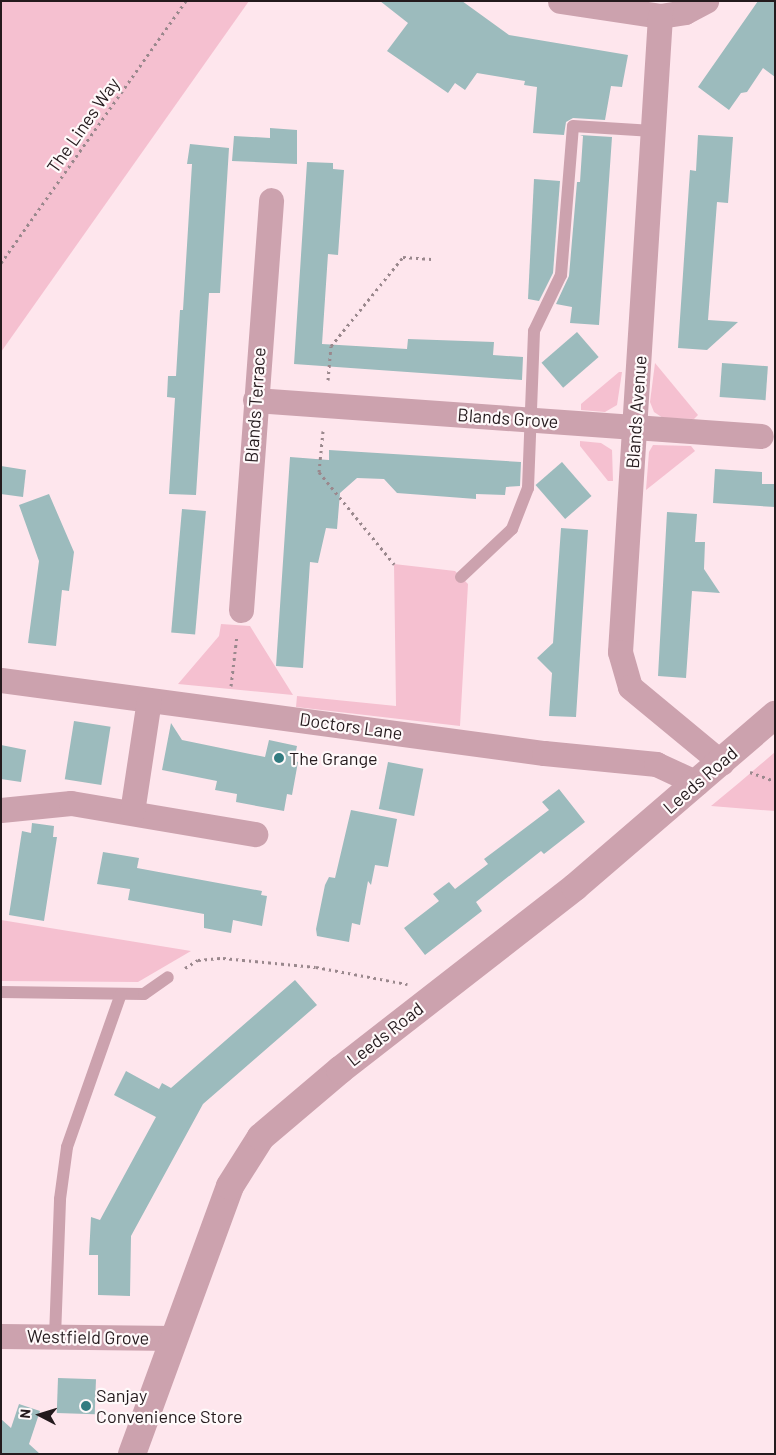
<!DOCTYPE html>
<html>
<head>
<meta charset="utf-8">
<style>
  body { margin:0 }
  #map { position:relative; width:776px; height:1455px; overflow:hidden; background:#fee6ed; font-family:Barlow,sans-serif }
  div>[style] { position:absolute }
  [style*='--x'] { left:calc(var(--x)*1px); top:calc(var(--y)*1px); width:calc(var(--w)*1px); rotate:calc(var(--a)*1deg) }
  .green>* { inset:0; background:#f5c0d0 }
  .building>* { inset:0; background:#9cbbbd; transform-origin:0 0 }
  .path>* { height:3px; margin-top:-1.5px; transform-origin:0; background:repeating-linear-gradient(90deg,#9a888d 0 2.5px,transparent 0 6.5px) }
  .service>* { height:12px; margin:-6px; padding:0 6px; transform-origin:6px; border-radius:6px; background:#cca2ae }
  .minor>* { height:25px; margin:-12.5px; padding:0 12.5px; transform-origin:12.5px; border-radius:12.5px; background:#cca2ae }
  .tertiary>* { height:28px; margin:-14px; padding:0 14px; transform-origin:14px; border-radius:14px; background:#cca2ae }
  .dots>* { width:14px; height:14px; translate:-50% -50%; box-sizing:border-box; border:2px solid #fff9fa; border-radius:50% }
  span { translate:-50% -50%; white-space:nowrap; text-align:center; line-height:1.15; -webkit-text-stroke:4.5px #fff9fa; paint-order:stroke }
  .street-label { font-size:18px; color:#241a1d }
  .poi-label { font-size:18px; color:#241a1d }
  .left { translate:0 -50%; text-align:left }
  .frame { position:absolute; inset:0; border:2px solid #241a1d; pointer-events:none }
  .north { position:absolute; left:15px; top:1390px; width:50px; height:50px; -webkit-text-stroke:4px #fff9fa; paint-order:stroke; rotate:275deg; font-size:14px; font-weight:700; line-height:20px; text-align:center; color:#241a1d }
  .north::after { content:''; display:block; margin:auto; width:18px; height:22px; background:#241a1d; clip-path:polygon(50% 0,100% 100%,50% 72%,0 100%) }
</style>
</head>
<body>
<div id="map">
  <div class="green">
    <i style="clip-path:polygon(1px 1px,249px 1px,1px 352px)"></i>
    <i style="clip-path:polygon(655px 363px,698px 415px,694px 419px,663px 418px,654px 412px,650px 402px)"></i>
    <i style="clip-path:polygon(619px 372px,622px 372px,617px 405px,605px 412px,581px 410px,581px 404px)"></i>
    <i style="clip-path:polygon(580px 441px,601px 443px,612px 450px,613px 481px,608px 481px,580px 446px)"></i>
    <i style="clip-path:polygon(653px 445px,691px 446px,695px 451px,646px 490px,649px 452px)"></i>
    <i style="clip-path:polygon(394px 564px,455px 571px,468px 584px,460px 726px,296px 707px,297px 696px,396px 706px)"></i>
    <i style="clip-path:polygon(221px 624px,250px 626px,293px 695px,178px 684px,219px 636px)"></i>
    <i style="clip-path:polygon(775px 752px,775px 811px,711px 806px,740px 782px)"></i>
    <i style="clip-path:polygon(1px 920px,191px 951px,138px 982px,1px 981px)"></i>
  </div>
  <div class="building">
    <i style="clip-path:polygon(380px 1px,462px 1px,509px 35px,628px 55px,622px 87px,611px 86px,605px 120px,573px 118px,566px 122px,564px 135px,533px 133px,537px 87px,524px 85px,525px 81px,477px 73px,465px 90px,455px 83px,448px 93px,387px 51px,408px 23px)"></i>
    <i style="clip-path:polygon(758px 1px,775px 1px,775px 77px,763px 68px,747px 92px,741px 93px,729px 110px,698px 87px)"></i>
    <i style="clip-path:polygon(270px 128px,297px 130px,297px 164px,232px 161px,234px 136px,270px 138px)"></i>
    <i style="clip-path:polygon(580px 135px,612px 137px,599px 325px,570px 323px,572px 307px,556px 304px,569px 276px,577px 182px,580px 182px,583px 136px)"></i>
    <i style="clip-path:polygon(698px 135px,733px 137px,728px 203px,717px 202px,708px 320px,738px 322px,707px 350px,678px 348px,690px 170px,696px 171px)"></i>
    <i style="clip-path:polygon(190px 144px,229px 148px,220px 293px,209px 293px,196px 495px,169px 494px,175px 398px,167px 397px,168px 376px,176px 376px,180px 310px,183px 310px,192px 164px,187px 164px)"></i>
    <i style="clip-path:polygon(307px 162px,333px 163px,333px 169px,344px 170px,338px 255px,328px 254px,322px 344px,407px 349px,408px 339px,494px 342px,493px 355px,523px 357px,522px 380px,294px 364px)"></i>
    <i style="clip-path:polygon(534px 179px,560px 181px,553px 273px,539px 301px,528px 299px)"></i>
    <i style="left:577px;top:332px;width:33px;height:47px;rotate:49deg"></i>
    <i style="left:722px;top:363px;width:46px;height:34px;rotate:4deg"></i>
    <i style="clip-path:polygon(329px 450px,521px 462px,520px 486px,506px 487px,505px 495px,476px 494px,476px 499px,397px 493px,384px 479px,357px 478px,340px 493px,337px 529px,326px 528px,318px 563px,310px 562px,303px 668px,276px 666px,290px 457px,329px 460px)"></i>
    <i style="left:562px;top:462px;width:45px;height:35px;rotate:49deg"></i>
    <i style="clip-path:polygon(1px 466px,26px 470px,23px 497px,1px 494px)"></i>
    <i style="clip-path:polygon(715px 469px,762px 472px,762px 484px,775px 484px,775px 507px,713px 503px)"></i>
    <i style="clip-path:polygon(49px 494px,74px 552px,69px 591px,62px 590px,56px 646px,28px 643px,39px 561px,19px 505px)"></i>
    <i style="left:182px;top:509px;width:24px;height:124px;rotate:5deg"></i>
    <i style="clip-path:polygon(667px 512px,697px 514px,695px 542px,705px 542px,704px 569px,720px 593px,692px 591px,686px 678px,658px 676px)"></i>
    <i style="clip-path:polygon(561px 528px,588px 530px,576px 717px,549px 716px,552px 673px,537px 658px,553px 643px)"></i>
    <i style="left:74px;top:721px;width:37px;height:59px;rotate:9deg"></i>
    <i style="clip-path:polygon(171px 723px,182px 740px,265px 757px,269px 740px,297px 746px,294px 761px,298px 762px,292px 795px,287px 794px,284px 811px,236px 802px,237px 794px,215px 790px,217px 781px,162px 770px)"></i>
    <i style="clip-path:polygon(1px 745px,26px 750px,21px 782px,1px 779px)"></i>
    <i style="left:388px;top:762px;width:36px;height:48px;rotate:11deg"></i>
    <i style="clip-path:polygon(559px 789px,585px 822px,544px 854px,541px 851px,476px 902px,482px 911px,425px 955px,404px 928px,439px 901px,433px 894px,449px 882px,455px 889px,488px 864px,484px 859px,549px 810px,542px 802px)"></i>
    <i style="clip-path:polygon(351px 810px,397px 819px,388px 867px,375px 865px,371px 885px,368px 881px,360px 925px,352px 923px,349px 942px,317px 936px,316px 929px,325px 885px,329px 877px,335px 878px)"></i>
    <i style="clip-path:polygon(32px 823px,54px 826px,53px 837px,57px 837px,44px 921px,9px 915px,22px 831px,31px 833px)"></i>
    <i style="clip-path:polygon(103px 852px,139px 858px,137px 868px,262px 891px,261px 895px,267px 896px,262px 926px,233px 920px,231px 933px,204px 928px,204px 914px,128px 900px,130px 889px,97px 884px)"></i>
    <i style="clip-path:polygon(295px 980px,317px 1005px,203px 1104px,131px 1236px,130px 1296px,98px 1295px,98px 1255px,89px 1255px,91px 1217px,100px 1220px,156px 1117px,114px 1095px,126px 1071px,159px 1089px,162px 1083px,171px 1088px)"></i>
    <i style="left:58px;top:1378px;width:38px;height:35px;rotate:2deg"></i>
    <i style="clip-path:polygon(19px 1404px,40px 1411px,29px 1444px,40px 1454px,1px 1454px,1px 1419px,11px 1428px)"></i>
  </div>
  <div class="path">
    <i style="--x:1;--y:263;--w:321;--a:-54.8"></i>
    <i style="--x:328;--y:380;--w:34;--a:-85"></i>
    <i style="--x:331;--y:346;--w:114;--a:-51"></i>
    <i style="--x:403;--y:257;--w:32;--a:4"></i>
    <i style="--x:323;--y:431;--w:41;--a:95.6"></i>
    <i style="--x:319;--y:472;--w:119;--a:50.8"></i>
    <i style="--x:231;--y:686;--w:51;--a:-83.3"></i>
    <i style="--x:750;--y:772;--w:27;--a:20"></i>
    <i style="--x:185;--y:968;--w:15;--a:-32"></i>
    <i style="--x:198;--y:960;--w:25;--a:-5"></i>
    <i style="--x:223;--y:958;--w:93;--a:5.5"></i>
    <i style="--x:316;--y:967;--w:93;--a:10.6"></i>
  </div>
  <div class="service">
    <i style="--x:461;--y:577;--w:70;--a:-43.3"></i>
    <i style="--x:512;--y:529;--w:44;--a:-68.7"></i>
    <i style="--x:528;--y:488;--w:157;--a:-87.8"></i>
    <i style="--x:534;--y:331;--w:62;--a:-64.3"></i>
    <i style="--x:561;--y:275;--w:149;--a:-85.4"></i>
    <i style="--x:573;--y:126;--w:80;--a:3.6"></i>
    <i style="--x:1;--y:992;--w:143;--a:0.8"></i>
    <i style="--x:144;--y:994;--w:29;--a:-35"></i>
    <i style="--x:55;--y:1337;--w:138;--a:-87.9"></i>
    <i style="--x:60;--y:1199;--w:52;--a:-82.3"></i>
    <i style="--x:67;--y:1147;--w:162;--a:-70.6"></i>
  </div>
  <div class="minor">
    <i style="--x:560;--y:1;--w:101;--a:8.5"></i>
    <i style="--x:660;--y:16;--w:25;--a:-9"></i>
    <i style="--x:685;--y:12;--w:24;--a:-28"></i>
    <i style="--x:660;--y:16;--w:637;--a:93.6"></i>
    <i style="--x:620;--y:652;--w:36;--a:74"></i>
    <i style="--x:630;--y:687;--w:119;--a:39.6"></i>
    <i style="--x:255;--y:400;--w:507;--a:4.07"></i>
    <i style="--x:241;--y:610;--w:411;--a:-85.8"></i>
    <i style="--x:1;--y:680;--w:548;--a:7.66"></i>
    <i style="--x:544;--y:753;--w:113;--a:5.6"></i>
    <i style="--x:656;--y:764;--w:45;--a:24.9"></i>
    <i style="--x:1;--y:810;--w:70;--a:-5.7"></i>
    <i style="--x:71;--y:803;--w:187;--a:9.6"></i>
    <i style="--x:132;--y:812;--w:113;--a:-81.4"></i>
    <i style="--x:1;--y:1336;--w:173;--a:0.7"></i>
  </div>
  <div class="tertiary">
    <i style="--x:132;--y:1454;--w:285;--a:-69.9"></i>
    <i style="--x:230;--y:1186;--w:58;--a:-57.7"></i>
    <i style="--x:261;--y:1137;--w:104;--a:-40.3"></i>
    <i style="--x:340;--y:1070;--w:298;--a:-37.9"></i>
    <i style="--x:575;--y:887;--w:264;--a:-40.7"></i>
  </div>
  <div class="dots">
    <i style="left:279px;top:758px;background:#337c81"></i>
    <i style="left:86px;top:1406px;background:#337c81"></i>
  </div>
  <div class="street-label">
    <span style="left:83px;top:125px;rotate:-55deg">The Lines Way</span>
    <span style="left:255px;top:405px;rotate:-86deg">Blands Terrace</span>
    <span style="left:636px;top:412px;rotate:-86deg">Blands Avenue</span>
    <span style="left:508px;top:418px;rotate:4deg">Blands Grove</span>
    <span style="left:351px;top:726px;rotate:8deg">Doctors Lane</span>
    <span style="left:700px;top:780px;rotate:-41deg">Leeds Road</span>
    <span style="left:385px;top:1034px;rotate:-38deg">Leeds Road</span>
    <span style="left:88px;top:1337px;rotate:1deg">Westfield Grove</span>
  </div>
  <div class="poi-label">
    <span class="left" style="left:289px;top:758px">The Grange</span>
    <span class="left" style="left:96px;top:1406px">Sanjay<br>Convenience Store</span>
  </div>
  <div class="frame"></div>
  <div class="north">N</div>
</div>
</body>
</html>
